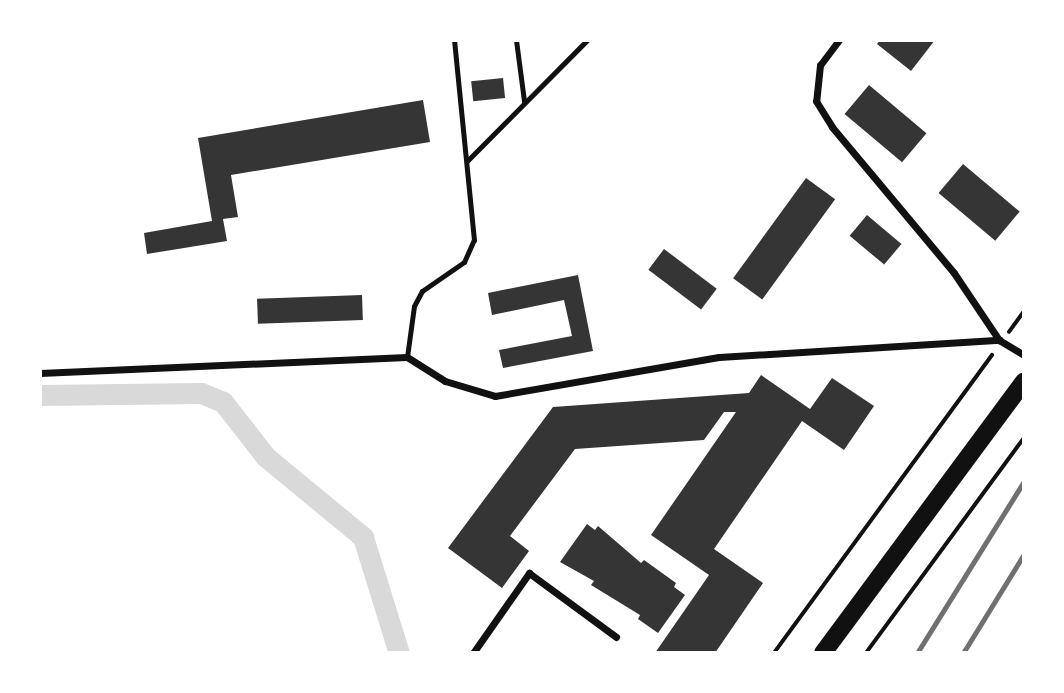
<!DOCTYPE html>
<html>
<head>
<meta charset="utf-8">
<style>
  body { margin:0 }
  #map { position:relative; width:1064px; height:693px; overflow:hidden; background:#fff; font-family:"Nunito Sans",sans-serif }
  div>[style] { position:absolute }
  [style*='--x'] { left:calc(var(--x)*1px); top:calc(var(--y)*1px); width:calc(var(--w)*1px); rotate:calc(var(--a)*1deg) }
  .canal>* { height:21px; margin:-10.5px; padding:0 10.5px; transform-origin:10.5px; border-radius:10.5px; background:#d9d9d9 }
  .building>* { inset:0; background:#353535; transform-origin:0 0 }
  .path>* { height:3.5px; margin:-1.75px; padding:0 1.75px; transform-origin:1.75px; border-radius:1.75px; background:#111 }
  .service>* { height:5px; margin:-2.5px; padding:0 2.5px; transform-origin:2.5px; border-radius:2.5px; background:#111 }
  .minor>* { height:7px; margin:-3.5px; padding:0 3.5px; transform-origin:3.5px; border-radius:3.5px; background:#111 }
  .primary>* { height:18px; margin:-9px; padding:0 9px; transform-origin:9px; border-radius:9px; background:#111 }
  .rail>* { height:5px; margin:-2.5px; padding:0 2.5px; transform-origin:2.5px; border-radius:2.5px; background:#707070 }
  span { translate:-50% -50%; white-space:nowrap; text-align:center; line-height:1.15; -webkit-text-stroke:5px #fff; paint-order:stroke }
  .frame { position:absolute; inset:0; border:42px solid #fff; pointer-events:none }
</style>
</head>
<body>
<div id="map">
  <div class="canal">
    <i style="--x:40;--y:395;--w:161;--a:-0.7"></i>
    <i style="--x:201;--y:393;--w:24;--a:22"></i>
    <i style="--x:223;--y:402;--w:70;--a:52"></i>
    <i style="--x:266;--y:457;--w:126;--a:39.5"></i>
    <i style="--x:363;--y:537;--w:121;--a:72.8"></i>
  </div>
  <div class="building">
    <i style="clip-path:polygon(880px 40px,935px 40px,911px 71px,877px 44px)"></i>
    <i style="left:503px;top:78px;width:20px;height:32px;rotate:84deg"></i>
    <i style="left:869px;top:85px;width:75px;height:38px;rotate:40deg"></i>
    <i style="clip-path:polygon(423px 100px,430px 142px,231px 175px,238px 217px,223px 219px,227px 241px,147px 254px,144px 233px,212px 221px,198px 138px)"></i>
    <i style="left:963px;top:164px;width:74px;height:38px;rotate:40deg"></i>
    <i style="left:806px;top:178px;width:36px;height:124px;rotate:36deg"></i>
    <i style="left:867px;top:215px;width:45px;height:27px;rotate:40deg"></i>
    <i style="left:664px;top:249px;width:66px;height:26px;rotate:37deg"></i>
    <i style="clip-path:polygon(578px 275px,593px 351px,503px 368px,499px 350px,572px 336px,564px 300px,492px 315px,488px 293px)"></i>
    <i style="left:362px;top:295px;width:25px;height:105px;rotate:88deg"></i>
    <i style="clip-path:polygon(761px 375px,810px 409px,832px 378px,874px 406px,844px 450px,802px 421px,714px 549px,763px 583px,715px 653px,655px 653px,709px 575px,651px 535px,736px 412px,724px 412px,704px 440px,575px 449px,510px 536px,529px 551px,502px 588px,448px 548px,553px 407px,749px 393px)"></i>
    <i style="clip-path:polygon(587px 524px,595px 530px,598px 526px,641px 563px,644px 560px,676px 583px,674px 587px,685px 595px,658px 633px,638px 619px,640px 615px,591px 585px,594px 581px,560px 562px)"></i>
  </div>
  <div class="path">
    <i style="--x:1009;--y:332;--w:26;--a:-54"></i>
    <i style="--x:774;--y:653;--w:369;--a:-53.8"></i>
    <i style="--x:866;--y:653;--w:267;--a:-53.7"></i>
  </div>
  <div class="service">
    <i style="--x:516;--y:40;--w:62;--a:82.5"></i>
    <i style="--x:467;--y:161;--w:170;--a:-45.2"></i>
    <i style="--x:407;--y:357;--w:51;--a:-82.2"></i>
    <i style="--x:414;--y:306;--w:17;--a:-62"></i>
    <i style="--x:422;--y:291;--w:51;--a:-34.6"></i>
    <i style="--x:464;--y:262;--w:24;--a:-66"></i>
    <i style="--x:474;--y:240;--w:201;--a:-95.7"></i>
  </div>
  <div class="minor">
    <i style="--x:839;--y:40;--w:31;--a:127"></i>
    <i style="--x:820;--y:65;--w:36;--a:96"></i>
    <i style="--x:816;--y:101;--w:31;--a:58"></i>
    <i style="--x:832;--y:127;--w:190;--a:50.1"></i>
    <i style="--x:954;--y:273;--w:81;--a:56.1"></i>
    <i style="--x:40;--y:373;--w:367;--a:-2.5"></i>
    <i style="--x:407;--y:357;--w:45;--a:32.3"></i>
    <i style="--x:445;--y:381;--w:52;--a:16.7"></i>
    <i style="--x:495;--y:396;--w:227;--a:-9.9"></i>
    <i style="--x:719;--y:357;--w:281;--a:-3.5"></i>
    <i style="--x:999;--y:340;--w:29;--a:31"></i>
    <i style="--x:473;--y:653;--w:98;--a:-55"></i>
    <i style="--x:529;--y:573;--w:108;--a:36.3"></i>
  </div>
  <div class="primary">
    <i style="--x:823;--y:653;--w:338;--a:-53.5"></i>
  </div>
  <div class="rail">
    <i style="--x:917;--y:653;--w:203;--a:-58.1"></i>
    <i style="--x:963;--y:653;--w:116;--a:-58.4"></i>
  </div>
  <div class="frame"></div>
</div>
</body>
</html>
